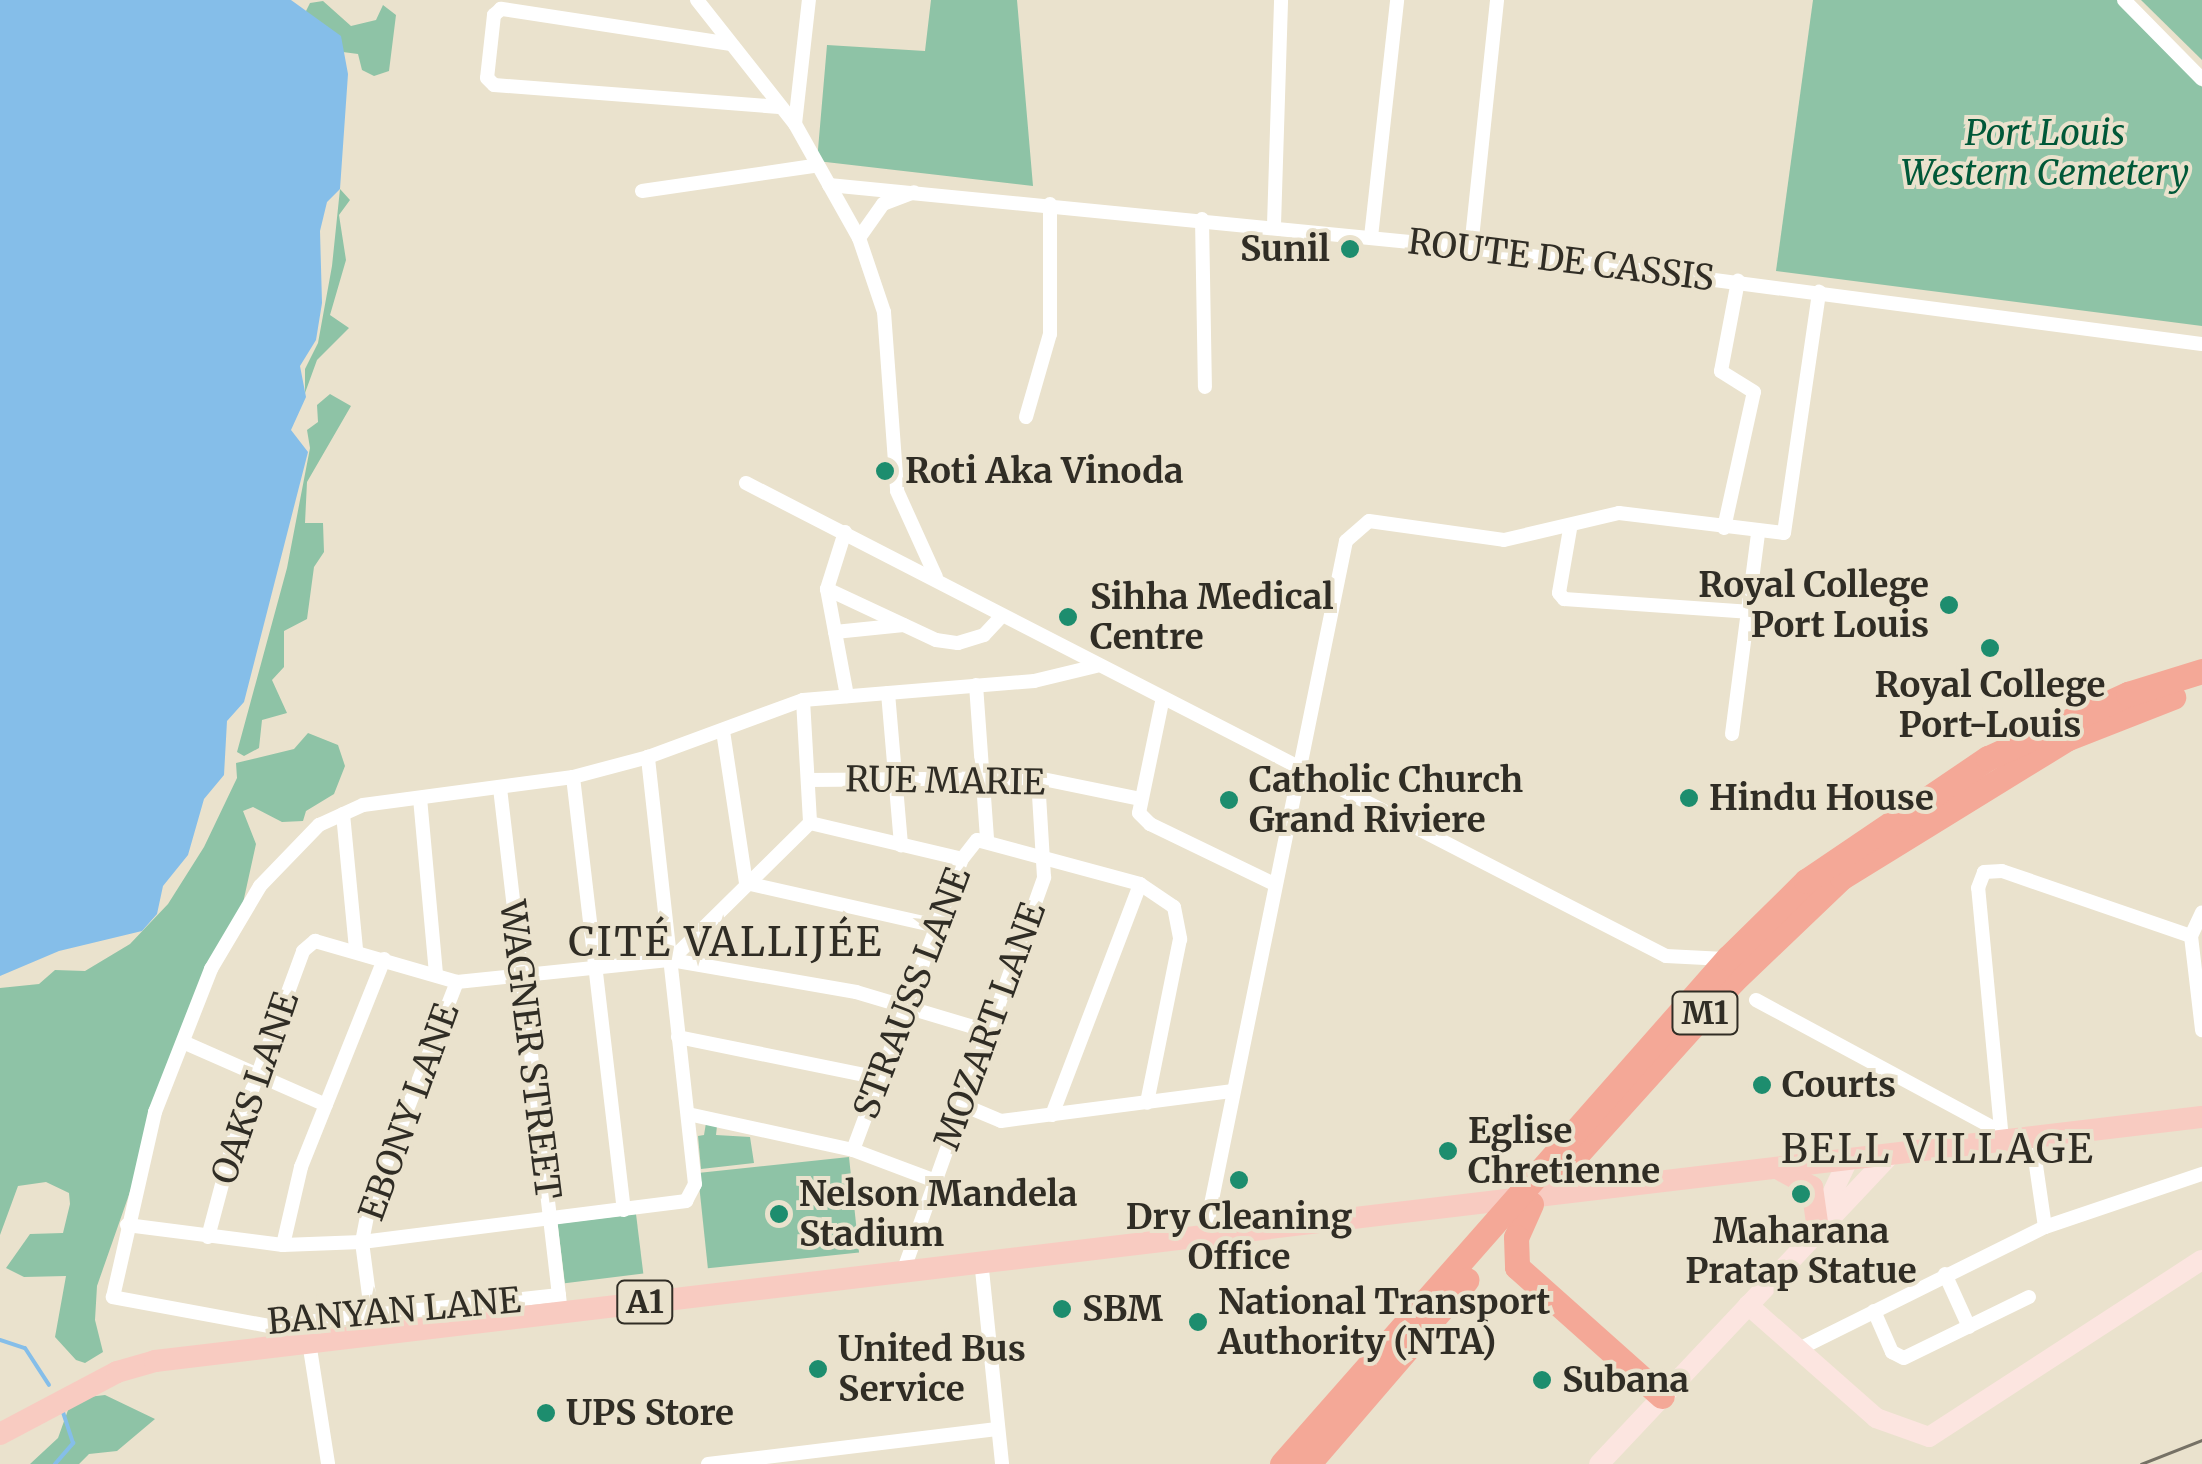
<!DOCTYPE html>
<html>
<head>
<meta charset="utf-8">
<style>
  body { margin:0 }
  #map { position:relative; width:2202px; height:1464px; overflow:hidden; background:#eae2cd; font-family:Merriweather,serif }
  div>[style] { position:absolute }
  [style*='--x'] { left:calc(var(--x)*1px); top:calc(var(--y)*1px); width:calc(var(--w)*1px); rotate:calc(var(--a)*1deg) }
  .green>* { inset:0; background:#8ec3a6; transform-origin:0 0 }
  .water>* { inset:0; background:#85bee9 }
  .stream>* { height:4px; margin:-2px; padding:0 2px; transform-origin:2px; border-radius:2px; background:#85bee9 }
  .street>* { height:14px; margin:-7px; padding:0 7px; transform-origin:7px; border-radius:7px; background:#fff }
  .secondary>* { height:20px; margin:-10px; padding:0 10px; transform-origin:10px; border-radius:10px; background:#fce5e0 }
  .primary>* { height:22px; margin:-11px; padding:0 11px; transform-origin:11px; border-radius:11px; background:#f8cbc1 }
  .highway>* { height:25px; margin:-12.5px; padding:0 12.5px; transform-origin:12.5px; border-radius:12.5px; background:#f4a897 }
  .tram>* { height:2.5px; margin:-1.25px; padding:0 1.25px; transform-origin:1.25px; border-radius:1.25px; background:#767165 }
  .dots>* { width:28px; height:28px; translate:-50% -50%; box-sizing:border-box; border:5px solid #eae2cd; border-radius:50% }
  span { translate:-50% -50%; white-space:nowrap; text-align:center; line-height:1.15; -webkit-text-stroke:8px #eae2cd; paint-order:stroke }
  .shield-label span { padding:2px 8px; background:#eae2cd; border:2px solid; border-radius:8px; -webkit-text-stroke-width:0 }
  .shield-label { font-size:32px; color:#302d25; font-weight:700 }
  .park-label { font-size:35px; color:#005838; font-style:italic }
  .poi-label { font-size:35px; color:#302d25; font-weight:700 }
  .right { translate:-100% -50%; text-align:right }
  .left { translate:0 -50%; text-align:left }
  .street-label { font-size:35px; color:#302d25 }
  .quarter-label { font-size:40px; color:#302d25; letter-spacing:2.5px }
</style>
</head>
<body>
<div id="map">
  <div class="green">
    <i style="clip-path:polygon(931px 0,1017px 0,1033px 186px,817px 161px,827px 45px,925px 51px)"></i>
    <i style="clip-path:polygon(1813px 0,2119px 0,2202px 87px,2202px 326px,1776px 271px)"></i>
    <i style="clip-path:polygon(2141px 0,2202px 0,2202px 60px)"></i>
    <i style="clip-path:polygon(323px 1px,351px 26px,376px 20px,383px 5px,396px 15px,389px 71px,374px 76px,362px 70px,358px 54px,320px 49px,302px 19px,310px 3px)"></i>
    <i style="clip-path:polygon(340px 189px,350px 200px,339px 215px,346px 260px,330px 315px,349px 328px,317px 360px,305px 393px,305px 369px,318px 343px,332px 266px)"></i>
    <i style="clip-path:polygon(330px 394px,351px 406px,307px 482px,305px 523px,323px 523px,324px 552px,314px 567px,307px 619px,284px 631px,284px 667px,272px 680px,287px 713px,262px 720px,259px 748px,244px 756px,237px 752px,287px 568px,310px 448px,307px 430px,318px 422px,317px 405px)"></i>
    <i style="clip-path:polygon(308px 733px,338px 745px,345px 766px,334px 794px,306px 811px,303px 821px,282px 822px,253px 807px,243px 811px,256px 844px,243px 903px,208px 969px,97px 1286px,95px 1320px,103px 1352px,85px 1363px,76px 1360px,55px 1337px,66px 1276px,24px 1277px,6px 1268px,30px 1234px,63px 1233px,70px 1204px,69px 1193px,46px 1182px,18px 1186px,0 1235px,0 988px,39px 984px,55px 970px,85px 971px,130px 944px,168px 904px,204px 847px,237px 778px,236px 763px,294px 749px)"></i>
    <i style="clip-path:polygon(706px 1123px,717px 1126px,716px 1135px,750px 1137px,754px 1163px,701px 1169px,698px 1136px,704px 1135px)"></i>
    <i style="left:849px;top:1157px;width:96px;height:152px;rotate:84deg"></i>
    <i style="left:636px;top:1214px;width:60px;height:79px;rotate:83deg"></i>
    <i style="clip-path:polygon(105px 1395px,155px 1419px,117px 1451px,89px 1454px,79px 1464px,30px 1464px,58px 1438px,72px 1399px)"></i>
  </div>
  <div class="water">
    <i style="clip-path:polygon(0 0,291px 0,341px 36px,348px 74px,340px 189px,327px 202px,320px 231px,322px 303px,316px 340px,300px 366px,306px 397px,291px 430px,308px 452px,244px 702px,227px 721px,224px 775px,204px 799px,188px 855px,163px 886px,157px 914px,142px 931px,59px 951px,0 976px)"></i>
  </div>
  <div class="stream">
    <i style="--x:0;--y:1340;--w:26;--a:18"></i>
    <i style="--x:25;--y:1348;--w:44;--a:57"></i>
    <i style="--x:55;--y:1464;--w:28;--a:-49"></i>
    <i style="--x:73;--y:1443;--w:33;--a:-108"></i>
  </div>
  <div class="street">
    <i style="--x:697;--y:0;--w:158;--a:51.7"></i>
    <i style="--x:795;--y:124;--w:131;--a:60.7"></i>
    <i style="--x:859;--y:238;--w:78;--a:71.3"></i>
    <i style="--x:884;--y:312;--w:179;--a:85.8"></i>
    <i style="--x:897;--y:491;--w:94;--a:65.6"></i>
    <i style="--x:2124;--y:0;--w:111;--a:45.4"></i>
    <i style="--x:731;--y:44;--w:233;--a:-171.3"></i>
    <i style="--x:501;--y:9;--w:9;--a:139"></i>
    <i style="--x:494;--y:15;--w:63;--a:96.3"></i>
    <i style="--x:487;--y:78;--w:10;--a:45"></i>
    <i style="--x:494;--y:85;--w:286;--a:4.4"></i>
    <i style="--x:795;--y:124;--w:125;--a:-83.6"></i>
    <i style="--x:829;--y:185;--w:645;--a:5.6"></i>
    <i style="--x:1471;--y:248;--w:737;--a:7.48"></i>
    <i style="--x:642;--y:191;--w:173;--a:-8.3"></i>
    <i style="--x:1202;--y:219;--w:168;--a:89"></i>
    <i style="--x:1274;--y:225;--w:225;--a:-88.2"></i>
    <i style="--x:1371;--y:237;--w:238;--a:-83.7"></i>
    <i style="--x:859;--y:238;--w:42;--a:-54.8"></i>
    <i style="--x:883;--y:204;--w:33;--a:-21"></i>
    <i style="--x:1471;--y:248;--w:249;--a:-84"></i>
    <i style="--x:1026;--y:417;--w:86;--a:-73.9"></i>
    <i style="--x:1050;--y:334;--w:130;--a:-90"></i>
    <i style="--x:746;--y:483;--w:1034;--a:27.21"></i>
    <i style="--x:1666;--y:956;--w:59;--a:2.9"></i>
    <i style="--x:1724;--y:528;--w:139;--a:-77.6"></i>
    <i style="--x:1754;--y:392;--w:39;--a:-148"></i>
    <i style="--x:1721;--y:371;--w:92;--a:-79.3"></i>
    <i style="--x:1570;--y:529;--w:65;--a:99.8"></i>
    <i style="--x:1559;--y:593;--w:8;--a:50"></i>
    <i style="--x:1564;--y:599;--w:184;--a:4"></i>
    <i style="--x:845;--y:532;--w:60;--a:107.5"></i>
    <i style="--x:827;--y:589;--w:109;--a:79.4"></i>
    <i style="--x:827;--y:589;--w:120;--a:25.1"></i>
    <i style="--x:936;--y:640;--w:22;--a:8"></i>
    <i style="--x:958;--y:643;--w:27;--a:-17"></i>
    <i style="--x:984;--y:635;--w:26;--a:-47"></i>
    <i style="--x:835;--y:632;--w:69;--a:-5.8"></i>
    <i style="--x:976;--y:685;--w:153;--a:85.9"></i>
    <i style="--x:888;--y:693;--w:153;--a:85.1"></i>
    <i style="--x:803;--y:700;--w:123;--a:86.7"></i>
    <i style="--x:1162;--y:702;--w:113;--a:101.7"></i>
    <i style="--x:1139;--y:813;--w:16;--a:45"></i>
    <i style="--x:1150;--y:824;--w:138;--a:25.8"></i>
    <i style="--x:723;--y:731;--w:154;--a:81.4"></i>
    <i style="--x:746;--y:883;--w:196;--a:12.7"></i>
    <i style="--x:1732;--y:734;--w:201;--a:-82.6"></i>
    <i style="--x:573;--y:777;--w:436;--a:83.3"></i>
    <i style="--x:808;--y:780;--w:230;--a:-0.5"></i>
    <i style="--x:1038;--y:778;--w:104;--a:11.6"></i>
    <i style="--x:500;--y:788;--w:519;--a:83.37"></i>
    <i style="--x:420;--y:798;--w:178;--a:84.8"></i>
    <i style="--x:343;--y:814;--w:137;--a:84.5"></i>
    <i style="--x:810;--y:823;--w:156;--a:13.3"></i>
    <i style="--x:2191;--y:936;--w:95;--a:83.3"></i>
    <i style="--x:2191;--y:936;--w:26;--a:-65"></i>
    <i style="--x:671;--y:960;--w:195;--a:-44.6"></i>
    <i style="--x:1756;--y:1000;--w:278;--a:28.3"></i>
    <i style="--x:678;--y:1037;--w:206;--a:11.5"></i>
    <i style="--x:183;--y:1042;--w:156;--a:23.8"></i>
    <i style="--x:963;--y:1105;--w:41;--a:22.8"></i>
    <i style="--x:1001;--y:1121;--w:234;--a:-7.4"></i>
    <i style="--x:688;--y:1114;--w:169;--a:12.3"></i>
    <i style="--x:853;--y:1150;--w:85;--a:20.6"></i>
    <i style="--x:1052;--y:1115;--w:247;--a:-69.1"></i>
    <i style="--x:2032;--y:1138;--w:90;--a:81.7"></i>
    <i style="--x:2002;--y:1140;--w:253;--a:-95.4"></i>
    <i style="--x:1978;--y:888;--w:17;--a:-69"></i>
    <i style="--x:1984;--y:872;--w:18;--a:-3"></i>
    <i style="--x:2002;--y:871;--w:200;--a:19"></i>
    <i style="--x:853;--y:1150;--w:311;--a:-69.5"></i>
    <i style="--x:962;--y:859;--w:24;--a:-52"></i>
    <i style="--x:977;--y:840;--w:169;--a:15.1"></i>
    <i style="--x:1140;--y:884;--w:41;--a:34.1"></i>
    <i style="--x:1174;--y:907;--w:33;--a:79"></i>
    <i style="--x:1180;--y:939;--w:167;--a:101.4"></i>
    <i style="--x:127;--y:1225;--w:157;--a:7.3"></i>
    <i style="--x:283;--y:1245;--w:79;--a:-2.2"></i>
    <i style="--x:362;--y:1242;--w:327;--a:-7.2"></i>
    <i style="--x:686;--y:1201;--w:19;--a:-62"></i>
    <i style="--x:695;--y:1184;--w:430;--a:-96.3"></i>
    <i style="--x:1205;--y:1234;--w:707;--a:-78.5"></i>
    <i style="--x:1346;--y:541;--w:30;--a:-41"></i>
    <i style="--x:1369;--y:521;--w:136;--a:8"></i>
    <i style="--x:1504;--y:540;--w:118;--a:-13.2"></i>
    <i style="--x:1619;--y:513;--w:166;--a:6.9"></i>
    <i style="--x:1784;--y:533;--w:244;--a:-81.7"></i>
    <i style="--x:208;--y:1237;--w:101;--a:-75.1"></i>
    <i style="--x:234;--y:1139;--w:200;--a:-69.8"></i>
    <i style="--x:303;--y:951;--w:16;--a:-40"></i>
    <i style="--x:315;--y:941;--w:148;--a:16.1"></i>
    <i style="--x:457;--y:982;--w:215;--a:-5.9"></i>
    <i style="--x:671;--y:960;--w:188;--a:9.8"></i>
    <i style="--x:856;--y:992;--w:140;--a:16.6"></i>
    <i style="--x:283;--y:1245;--w:80;--a:-77"></i>
    <i style="--x:301;--y:1167;--w:224;--a:-68.2"></i>
    <i style="--x:981;--y:1260;--w:205;--a:84.1"></i>
    <i style="--x:904;--y:1269;--w:416;--a:-70.3"></i>
    <i style="--x:1044;--y:877;--w:99;--a:-93.5"></i>
    <i style="--x:1945;--y:1274;--w:58;--a:65.6"></i>
    <i style="--x:559;--y:1295;--w:292;--a:173.9"></i>
    <i style="--x:269;--y:1326;--w:159;--a:-169.5"></i>
    <i style="--x:113;--y:1297;--w:190;--a:-77.2"></i>
    <i style="--x:155;--y:1112;--w:154;--a:-68.6"></i>
    <i style="--x:211;--y:969;--w:96;--a:-59.4"></i>
    <i style="--x:260;--y:886;--w:85;--a:-46"></i>
    <i style="--x:319;--y:825;--w:48;--a:-24.4"></i>
    <i style="--x:363;--y:805;--w:212;--a:-7.6"></i>
    <i style="--x:573;--y:777;--w:78;--a:-14.9"></i>
    <i style="--x:648;--y:757;--w:165;--a:-20.2"></i>
    <i style="--x:803;--y:700;--w:232;--a:-4.7"></i>
    <i style="--x:1034;--y:681;--w:64;--a:-13.6"></i>
    <i style="--x:1874;--y:1311;--w:45;--a:66.3"></i>
    <i style="--x:1892;--y:1352;--w:13;--a:27"></i>
    <i style="--x:1904;--y:1358;--w:139;--a:-26"></i>
    <i style="--x:372;--y:1318;--w:77;--a:-97.5"></i>
    <i style="--x:362;--y:1242;--w:33;--a:-79"></i>
    <i style="--x:368;--y:1210;--w:245;--a:-68.7"></i>
    <i style="--x:309;--y:1342;--w:123;--a:81.1"></i>
    <i style="--x:1799;--y:1349;--w:275;--a:-26.4"></i>
    <i style="--x:2045;--y:1227;--w:166;--a:-18.7"></i>
    <i style="--x:708;--y:1464;--w:291;--a:-6.9"></i>
  </div>
  <div class="secondary">
    <i style="--x:1817;--y:1225;--w:72;--a:-64.5"></i>
    <i style="--x:1748;--y:1305;--w:171;--a:41.4"></i>
    <i style="--x:1876;--y:1418;--w:56;--a:19.7"></i>
    <i style="--x:1929;--y:1437;--w:325;--a:-33"></i>
    <i style="--x:1599;--y:1464;--w:426;--a:-46.7"></i>
  </div>
  <div class="primary">
    <i style="--x:1779;--y:1169;--w:38;--a:29"></i>
    <i style="--x:1812;--y:1187;--w:36;--a:82"></i>
    <i style="--x:0;--y:1434;--w:132;--a:-27.9"></i>
    <i style="--x:117;--y:1372;--w:40;--a:-16"></i>
    <i style="--x:155;--y:1361;--w:2061;--a:-6.8"></i>
  </div>
  <div class="highway">
    <i style="--x:1562;--y:1171;--w:256;--a:-48"></i>
    <i style="--x:1733;--y:981;--w:151;--a:-43.7"></i>
    <i style="--x:1842;--y:877;--w:265;--a:-31.6"></i>
    <i style="--x:2068;--y:738;--w:113;--a:-21.3"></i>
    <i style="--x:1531;--y:1204;--w:36;--a:114"></i>
    <i style="--x:1516;--y:1237;--w:30;--a:88"></i>
    <i style="--x:1517;--y:1267;--w:194;--a:41.7"></i>
    <i style="--x:1282;--y:1464;--w:675;--a:-48.61"></i>
    <i style="--x:1728;--y:958;--w:110;--a:-44.6"></i>
    <i style="--x:1806;--y:881;--w:220;--a:-34.1"></i>
    <i style="--x:1988;--y:758;--w:154;--a:-24.6"></i>
    <i style="--x:2128;--y:694;--w:77;--a:-17.3"></i>
    <i style="--x:1308;--y:1464;--w:243;--a:-49.3"></i>
  </div>
  <div class="tram">
    <i style="--x:2141;--y:1464;--w:66;--a:-21.5"></i>
  </div>
  <div class="dots">
    <i style="left:1350px;top:249px;background:#1d8d6e"></i>
    <i style="left:885px;top:471px;background:#1d8d6e"></i>
    <i style="left:1949px;top:605px;background:#1d8d6e"></i>
    <i style="left:1068px;top:617px;background:#1d8d6e"></i>
    <i style="left:1990px;top:648px;background:#1d8d6e"></i>
    <i style="left:1689px;top:798px;background:#1d8d6e"></i>
    <i style="left:1229px;top:800px;background:#1d8d6e"></i>
    <i style="left:1762px;top:1085px;background:#1d8d6e"></i>
    <i style="left:1448px;top:1151px;background:#1d8d6e"></i>
    <i style="left:1239px;top:1180px;background:#1d8d6e"></i>
    <i style="left:1801px;top:1194px;background:#1d8d6e"></i>
    <i style="left:779px;top:1214px;background:#1d8d6e"></i>
    <i style="left:1062px;top:1309px;background:#1d8d6e"></i>
    <i style="left:1198px;top:1322px;background:#1d8d6e"></i>
    <i style="left:818px;top:1369px;background:#1d8d6e"></i>
    <i style="left:1542px;top:1380px;background:#1d8d6e"></i>
    <i style="left:546px;top:1413px;background:#1d8d6e"></i>
  </div>
  <div class="shield-label">
    <span style="left:1705px;top:1013px">M1</span>
    <span style="left:645px;top:1302px">A1</span>
  </div>
  <div class="park-label">
    <span style="left:2045px;top:153px">Port Louis<br>Western Cemetery</span>
  </div>
  <div class="poi-label">
    <span class="right" style="left:1330px;top:249px">Sunil</span>
    <span class="left" style="left:905px;top:471px">Roti Aka Vinoda</span>
    <span class="right" style="left:1929px;top:605px">Royal College<br>Port Louis</span>
    <span class="left" style="left:1090px;top:617px">Sihha Medical<br>Centre</span>
    <span style="left:1990px;top:705px">Royal College<br>Port-Louis</span>
    <span class="left" style="left:1249px;top:800px">Catholic Church<br>Grand Riviere</span>
    <span class="left" style="left:1709px;top:798px">Hindu House</span>
    <span class="left" style="left:1782px;top:1085px">Courts</span>
    <span class="left" style="left:1468px;top:1151px">Eglise<br>Chretienne</span>
    <span class="left" style="left:799px;top:1214px">Nelson Mandela<br>Stadium</span>
    <span style="left:1239px;top:1237px">Dry Cleaning<br>Office</span>
    <span style="left:1801px;top:1251px">Maharana<br>Pratap Statue</span>
    <span class="left" style="left:1218px;top:1322px">National Transport<br>Authority (NTA)</span>
    <span class="left" style="left:1082px;top:1309px">SBM</span>
    <span class="left" style="left:838px;top:1369px">United Bus<br>Service</span>
    <span class="left" style="left:1562px;top:1380px">Subana</span>
    <span class="left" style="left:566px;top:1413px">UPS Store</span>
  </div>
  <div class="street-label">
    <span style="left:1561px;top:260px;rotate:7deg">ROUTE DE CASSIS</span>
    <span style="left:945px;top:781px;rotate:1deg">RUE MARIE</span>
    <span style="left:912px;top:993px;rotate:-69deg">STRAUSS LANE</span>
    <span style="left:990px;top:1026px;rotate:-70deg">MOZART LANE</span>
    <span style="left:530px;top:1050px;rotate:83deg">WAGNER STREET</span>
    <span style="left:255px;top:1088px;rotate:-71deg">OAKS LANE</span>
    <span style="left:409px;top:1112px;rotate:-70deg">EBONY LANE</span>
    <span style="left:394px;top:1311px;rotate:-5deg">BANYAN LANE</span>
  </div>
  <div class="quarter-label">
    <span style="left:726px;top:942px">CITÉ VALLIJÉE</span>
    <span style="left:1938px;top:1149px">BELL VILLAGE</span>
  </div>
</div>
</body>
</html>
